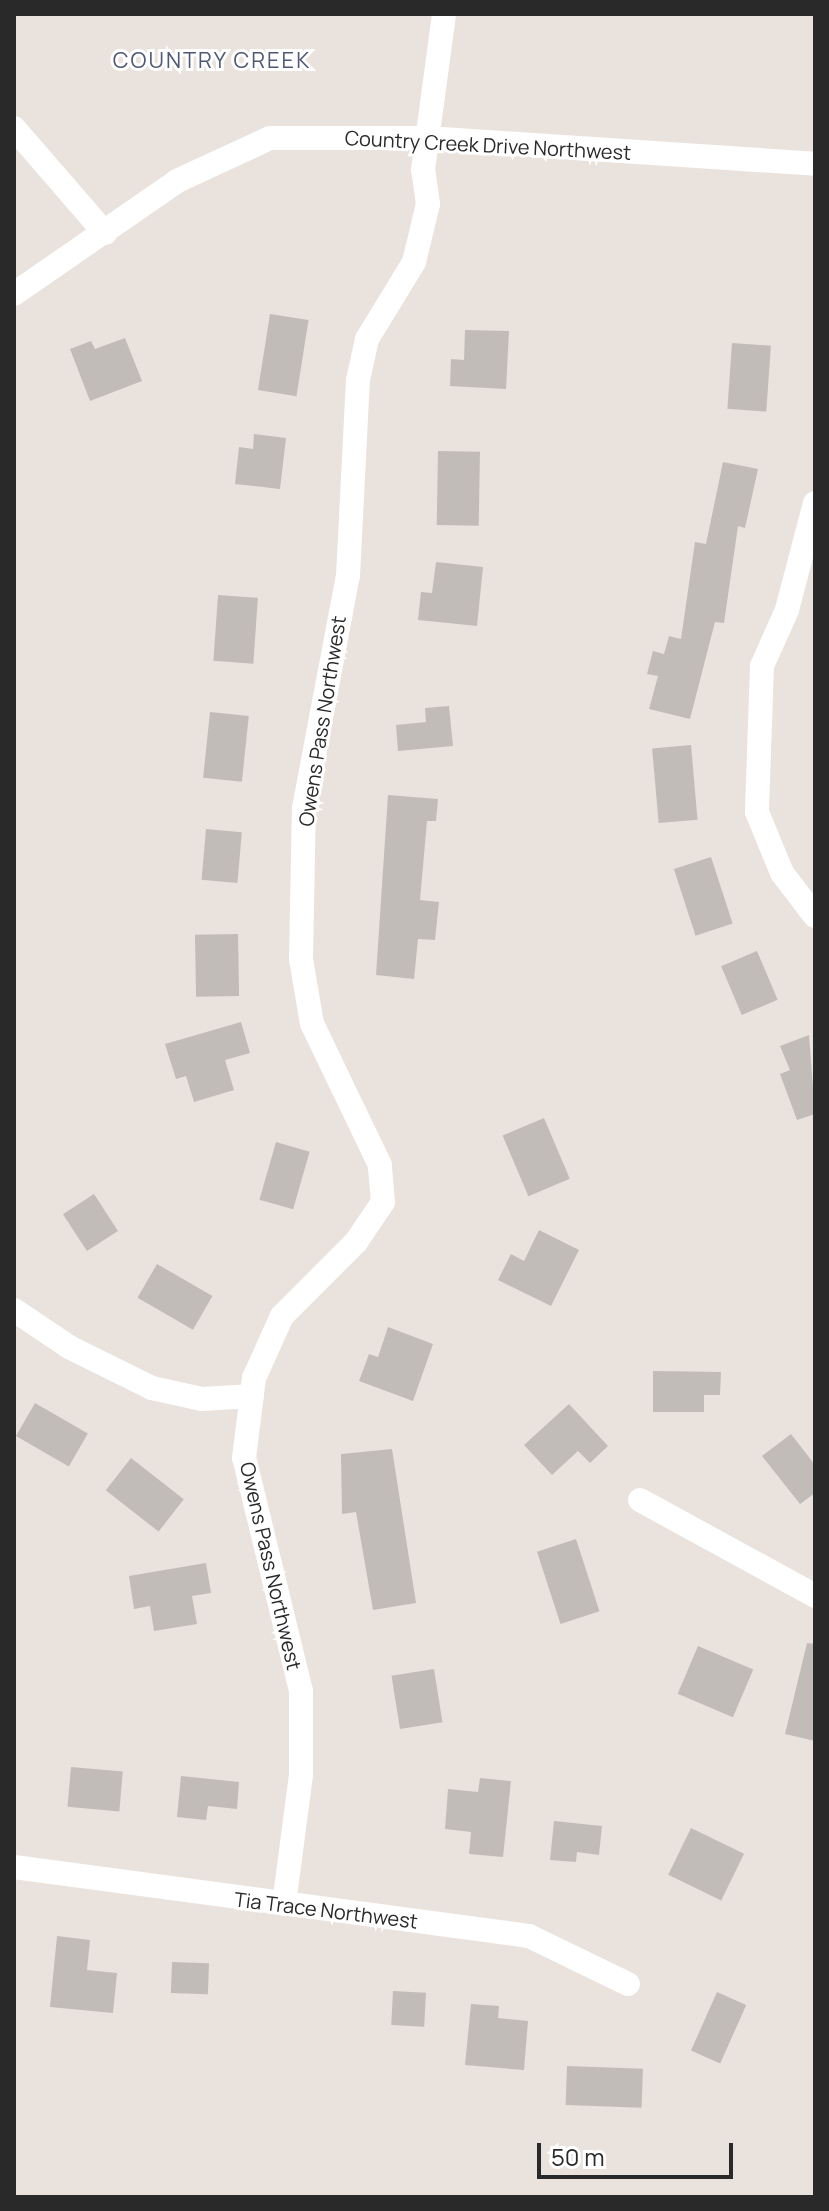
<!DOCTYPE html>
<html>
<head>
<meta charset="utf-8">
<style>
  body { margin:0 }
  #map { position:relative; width:829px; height:2211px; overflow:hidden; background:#eae2dc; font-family:Manrope,sans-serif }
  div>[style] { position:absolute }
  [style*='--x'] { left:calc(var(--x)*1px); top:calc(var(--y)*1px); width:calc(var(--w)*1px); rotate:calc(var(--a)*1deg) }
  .building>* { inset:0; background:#c2bcb8; transform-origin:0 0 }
  .minor>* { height:24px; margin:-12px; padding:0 12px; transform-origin:12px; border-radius:12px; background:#fff }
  span { translate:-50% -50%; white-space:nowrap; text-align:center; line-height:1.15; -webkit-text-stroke:6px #fff; paint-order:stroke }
  .street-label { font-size:20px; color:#292929 }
  .neighbourhood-label { font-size:22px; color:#4e5975; letter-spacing:2px }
  .frame { position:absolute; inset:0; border:16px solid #292929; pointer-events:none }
  .scale { position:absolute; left:537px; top:2143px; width:196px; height:36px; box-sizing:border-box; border:4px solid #292929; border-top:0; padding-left:10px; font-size:24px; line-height:28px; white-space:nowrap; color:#292929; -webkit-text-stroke:6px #fff; paint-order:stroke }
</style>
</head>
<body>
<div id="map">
  <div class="building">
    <i style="left:270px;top:314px;width:39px;height:77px;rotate:9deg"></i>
    <i style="clip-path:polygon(465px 330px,509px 331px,506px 389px,450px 386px,451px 359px,464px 360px)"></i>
    <i style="clip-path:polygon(125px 338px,142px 381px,90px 401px,70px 349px,91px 341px,95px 349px)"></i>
    <i style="left:732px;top:343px;width:39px;height:66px;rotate:4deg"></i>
    <i style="clip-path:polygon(254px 434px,286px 438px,280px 489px,235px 484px,239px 447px,253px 449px)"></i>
    <i style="left:438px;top:451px;width:42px;height:74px;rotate:1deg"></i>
    <i style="clip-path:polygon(723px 462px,758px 469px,745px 528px,738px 526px,724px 623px,715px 622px,690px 719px,649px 709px,658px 676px,647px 674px,653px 651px,664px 654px,669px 636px,681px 639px,695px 542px,706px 544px)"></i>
    <i style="clip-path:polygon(436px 562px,483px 567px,477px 626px,418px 620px,421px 592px,432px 593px)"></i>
    <i style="left:218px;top:595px;width:40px;height:66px;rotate:4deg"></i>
    <i style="clip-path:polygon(449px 706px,453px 746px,398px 751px,396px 725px,426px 722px,425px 708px)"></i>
    <i style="left:210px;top:712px;width:39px;height:66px;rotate:6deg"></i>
    <i style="left:691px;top:745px;width:75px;height:39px;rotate:85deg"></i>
    <i style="clip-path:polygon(388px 795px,438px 799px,436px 821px,427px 821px,420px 900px,439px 902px,435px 940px,418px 939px,414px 979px,376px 975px)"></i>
    <i style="left:206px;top:829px;width:36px;height:51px;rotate:5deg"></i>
    <i style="left:711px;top:857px;width:70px;height:39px;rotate:72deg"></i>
    <i style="left:238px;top:934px;width:62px;height:43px;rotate:89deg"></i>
    <i style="left:757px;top:951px;width:53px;height:39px;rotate:67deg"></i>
    <i style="clip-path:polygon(241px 1022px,250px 1053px,225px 1060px,234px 1090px,194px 1102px,186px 1076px,176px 1079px,165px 1044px)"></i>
    <i style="clip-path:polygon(809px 1035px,815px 1114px,797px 1120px,780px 1074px,790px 1070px,780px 1046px)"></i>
    <i style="left:544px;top:1118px;width:66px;height:45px;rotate:67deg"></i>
    <i style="left:276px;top:1142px;width:35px;height:60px;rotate:16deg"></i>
    <i style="left:94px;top:1194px;width:44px;height:37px;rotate:57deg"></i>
    <i style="clip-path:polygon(539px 1230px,579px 1250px,551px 1306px,498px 1280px,511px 1254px,524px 1261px)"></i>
    <i style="left:157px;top:1264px;width:64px;height:39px;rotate:30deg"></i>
    <i style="clip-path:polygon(388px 1327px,433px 1344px,413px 1401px,359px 1381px,369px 1354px,378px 1357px)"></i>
    <i style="clip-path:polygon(653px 1371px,721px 1372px,720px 1395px,704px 1395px,704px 1412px,653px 1412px)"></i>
    <i style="left:35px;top:1403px;width:61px;height:38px;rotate:30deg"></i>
    <i style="clip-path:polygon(569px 1404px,608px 1446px,590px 1463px,578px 1451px,552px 1475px,524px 1445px)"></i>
    <i style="clip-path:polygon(791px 1434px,815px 1465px,815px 1493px,800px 1504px,762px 1456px)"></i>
    <i style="clip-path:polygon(392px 1449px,416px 1603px,373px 1610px,356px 1512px,342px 1514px,341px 1454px)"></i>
    <i style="left:131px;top:1458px;width:67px;height:41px;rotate:38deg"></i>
    <i style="left:576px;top:1539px;width:76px;height:41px;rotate:72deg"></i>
    <i style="clip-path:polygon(206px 1563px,211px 1593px,192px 1596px,197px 1624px,154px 1631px,150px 1606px,134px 1609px,129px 1576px)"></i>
    <i style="clip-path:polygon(807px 1643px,815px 1644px,815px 1741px,785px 1734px)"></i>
    <i style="left:698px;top:1646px;width:60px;height:52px;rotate:23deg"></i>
    <i style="left:434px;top:1669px;width:54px;height:43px;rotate:81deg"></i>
    <i style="left:71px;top:1767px;width:52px;height:40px;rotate:5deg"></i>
    <i style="clip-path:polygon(181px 1776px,239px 1782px,237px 1809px,208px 1806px,206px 1820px,177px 1817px)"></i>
    <i style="clip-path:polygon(480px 1778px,511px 1781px,503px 1857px,469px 1854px,471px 1832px,445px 1829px,448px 1789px,478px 1792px)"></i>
    <i style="clip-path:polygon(554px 1821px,602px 1826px,599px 1855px,577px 1852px,576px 1862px,550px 1860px)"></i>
    <i style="left:691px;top:1828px;width:59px;height:52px;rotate:26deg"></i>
    <i style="clip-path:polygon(57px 1936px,90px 1940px,87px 1970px,117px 1973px,113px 2013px,50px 2007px)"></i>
    <i style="left:172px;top:1962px;width:37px;height:31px;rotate:2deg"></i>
    <i style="left:393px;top:1991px;width:33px;height:34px;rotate:3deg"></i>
    <i style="left:717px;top:1992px;width:32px;height:64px;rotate:24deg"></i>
    <i style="clip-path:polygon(471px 2004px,499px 2006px,498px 2018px,528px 2021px,524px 2070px,465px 2065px)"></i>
    <i style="left:567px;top:2066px;width:76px;height:39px;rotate:2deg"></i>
  </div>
  <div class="minor">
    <i style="--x:14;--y:128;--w:139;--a:49.1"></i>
    <i style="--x:14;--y:294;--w:198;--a:-34.7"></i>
    <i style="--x:177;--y:181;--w:102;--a:-24.8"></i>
    <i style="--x:270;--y:138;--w:157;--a:0"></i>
    <i style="--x:427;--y:138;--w:389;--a:3.8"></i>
    <i style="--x:815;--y:503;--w:111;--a:104.7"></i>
    <i style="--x:787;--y:610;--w:61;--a:114.1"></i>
    <i style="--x:762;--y:666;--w:146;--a:92"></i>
    <i style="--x:757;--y:812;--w:66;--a:67.7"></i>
    <i style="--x:782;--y:873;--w:54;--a:52.5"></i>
    <i style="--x:14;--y:1310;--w:66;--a:33.9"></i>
    <i style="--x:69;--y:1347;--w:93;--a:26.3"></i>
    <i style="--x:152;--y:1388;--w:51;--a:12.4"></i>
    <i style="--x:202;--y:1399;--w:50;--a:-3.4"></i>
    <i style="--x:640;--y:1500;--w:200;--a:28.7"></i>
    <i style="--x:14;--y:1867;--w:520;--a:7.63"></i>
    <i style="--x:529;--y:1936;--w:110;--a:25.9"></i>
    <i style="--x:284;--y:1904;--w:130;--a:-82.5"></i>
    <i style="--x:301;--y:1775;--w:84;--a:-90"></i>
    <i style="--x:301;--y:1691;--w:240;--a:-103.7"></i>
    <i style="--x:244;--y:1458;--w:81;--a:-82.9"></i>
    <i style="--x:254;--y:1378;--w:68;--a:-65.7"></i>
    <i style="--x:282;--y:1316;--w:105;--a:-45"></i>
    <i style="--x:356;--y:1242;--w:48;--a:-56"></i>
    <i style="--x:383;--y:1202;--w:37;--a:-95"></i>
    <i style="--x:380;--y:1165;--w:157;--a:-115.7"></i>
    <i style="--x:312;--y:1024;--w:66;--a:-99.6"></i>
    <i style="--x:301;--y:959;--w:151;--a:-88.9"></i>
    <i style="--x:304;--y:808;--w:236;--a:-79.3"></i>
    <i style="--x:348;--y:576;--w:196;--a:-87.1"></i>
    <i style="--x:358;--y:380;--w:42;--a:-77.6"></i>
    <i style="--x:367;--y:339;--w:90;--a:-58.6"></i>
    <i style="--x:414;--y:262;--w:60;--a:-76.4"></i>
    <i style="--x:428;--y:204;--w:34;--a:-98"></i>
    <i style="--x:423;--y:170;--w:157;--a:-82.3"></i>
  </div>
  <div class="street-label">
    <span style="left:488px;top:145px;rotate:3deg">Country Creek Drive Northwest</span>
    <span style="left:322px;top:721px;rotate:-81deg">Owens Pass Northwest</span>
    <span style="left:271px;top:1566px;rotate:77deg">Owens Pass Northwest</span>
    <span style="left:326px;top:1910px;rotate:7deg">Tia Trace Northwest</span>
  </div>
  <div class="neighbourhood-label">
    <span style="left:212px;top:61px">COUNTRY CREEK</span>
  </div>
  <div class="frame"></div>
  <div class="scale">50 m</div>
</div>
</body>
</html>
